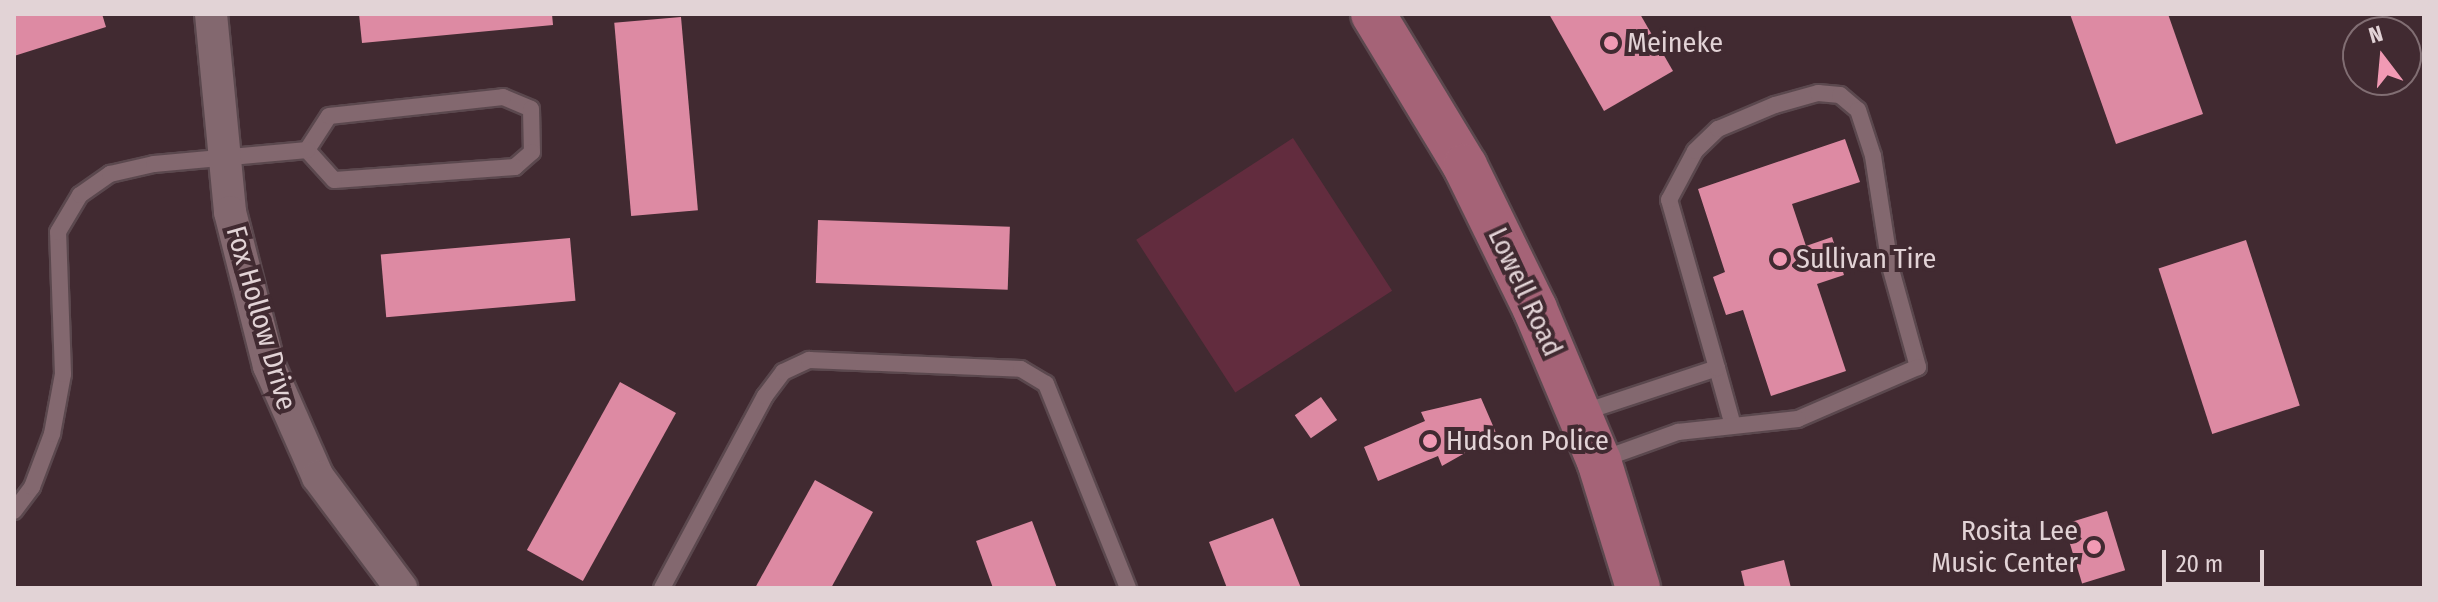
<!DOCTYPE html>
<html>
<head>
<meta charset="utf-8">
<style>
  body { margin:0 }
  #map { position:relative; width:2438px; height:602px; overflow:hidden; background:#412a31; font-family:"Fira Sans Condensed",sans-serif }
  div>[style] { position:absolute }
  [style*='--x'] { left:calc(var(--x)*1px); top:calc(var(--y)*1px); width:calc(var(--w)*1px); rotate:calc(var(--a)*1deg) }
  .green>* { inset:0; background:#622c3e; transform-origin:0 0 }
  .building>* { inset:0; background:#dd8aa3; transform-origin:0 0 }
  .roads { filter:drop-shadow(2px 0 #5b484e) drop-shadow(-2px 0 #5b484e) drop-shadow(0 2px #5b484e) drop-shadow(0 -2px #5b484e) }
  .service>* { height:16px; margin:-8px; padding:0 8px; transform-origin:8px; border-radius:8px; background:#83686f }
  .minor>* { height:32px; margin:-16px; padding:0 16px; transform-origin:16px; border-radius:16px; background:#83686f }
  .primary>* { height:44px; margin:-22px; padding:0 22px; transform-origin:22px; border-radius:22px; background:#a56377 }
  .dots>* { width:22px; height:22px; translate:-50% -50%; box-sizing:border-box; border:4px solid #412a31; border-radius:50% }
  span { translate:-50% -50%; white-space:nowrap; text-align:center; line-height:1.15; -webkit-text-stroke:8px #412a31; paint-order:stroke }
  .poi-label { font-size:28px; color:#e2d3d6 }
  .left { translate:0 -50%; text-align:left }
  .right { translate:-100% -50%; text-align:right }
  .street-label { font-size:28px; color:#e2d3d6 }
  .frame { position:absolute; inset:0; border:16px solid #e2d3d6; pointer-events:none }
  .north { position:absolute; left:2342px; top:16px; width:80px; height:80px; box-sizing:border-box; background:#412a31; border:2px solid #816e73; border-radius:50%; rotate:344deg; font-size:22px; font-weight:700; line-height:32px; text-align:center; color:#e2d3d6 }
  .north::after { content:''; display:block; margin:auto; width:28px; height:36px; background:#f19ab4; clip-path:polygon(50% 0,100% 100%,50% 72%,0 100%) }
  .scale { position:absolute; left:2162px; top:550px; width:102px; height:36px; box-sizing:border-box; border:4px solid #e2d3d6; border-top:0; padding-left:10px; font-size:24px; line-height:28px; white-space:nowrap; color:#e2d3d6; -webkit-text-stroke:6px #412a31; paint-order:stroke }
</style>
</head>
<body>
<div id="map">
  <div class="green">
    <i style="left:1293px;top:138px;width:182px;height:187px;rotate:57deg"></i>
  </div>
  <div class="building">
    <i style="clip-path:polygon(14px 14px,102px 14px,106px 27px,14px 56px)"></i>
    <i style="clip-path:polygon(359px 14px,552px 14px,553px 25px,362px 43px)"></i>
    <i style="clip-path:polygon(1549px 14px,1640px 14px,1673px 71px,1604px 111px)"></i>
    <i style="clip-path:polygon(2070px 14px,2168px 14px,2203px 114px,2116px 144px)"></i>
    <i style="left:681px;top:17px;width:194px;height:67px;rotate:85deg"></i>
    <i style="clip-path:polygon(1845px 139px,1860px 182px,1792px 204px,1806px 246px,1832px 237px,1844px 275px,1817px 284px,1846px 371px,1771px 396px,1743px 310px,1726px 315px,1713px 277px,1725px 272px,1698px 189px)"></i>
    <i style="left:818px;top:220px;width:192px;height:63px;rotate:2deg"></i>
    <i style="left:570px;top:238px;width:63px;height:190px;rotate:85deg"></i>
    <i style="left:2246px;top:240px;width:174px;height:92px;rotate:72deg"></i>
    <i style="left:620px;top:382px;width:64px;height:192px;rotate:29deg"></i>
    <i style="left:1321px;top:397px;width:28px;height:32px;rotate:55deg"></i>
    <i style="clip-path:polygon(1481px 398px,1497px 435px,1442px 466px,1438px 456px,1378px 481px,1364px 447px,1425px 421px,1421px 412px)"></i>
    <i style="clip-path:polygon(815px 480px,873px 512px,831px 588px,755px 588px)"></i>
    <i style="left:2107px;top:511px;width:62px;height:45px;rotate:73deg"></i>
    <i style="clip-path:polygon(1273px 518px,1301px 588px,1227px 588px,1209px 542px)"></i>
    <i style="clip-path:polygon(1032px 521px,1057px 588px,993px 588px,976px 541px)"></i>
    <i style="clip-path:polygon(1784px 560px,1791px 588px,1745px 588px,1741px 571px)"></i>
  </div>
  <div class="roads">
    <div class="service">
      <i style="--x:503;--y:97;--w:30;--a:23"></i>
      <i style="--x:531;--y:109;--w:43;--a:88.7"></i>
      <i style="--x:532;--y:152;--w:23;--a:139"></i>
      <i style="--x:515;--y:167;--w:181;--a:175.9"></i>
      <i style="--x:334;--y:180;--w:40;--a:-132"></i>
      <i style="--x:307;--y:150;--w:40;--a:-57.1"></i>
      <i style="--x:329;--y:116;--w:175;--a:-6.2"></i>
      <i style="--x:1717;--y:368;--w:56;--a:74.5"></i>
      <i style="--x:1581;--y:413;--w:143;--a:-18.3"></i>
      <i style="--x:1717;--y:368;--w:175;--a:-105.9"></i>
      <i style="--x:1669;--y:200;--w:55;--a:-62"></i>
      <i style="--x:1695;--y:151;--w:32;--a:-44"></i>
      <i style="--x:1718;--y:129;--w:62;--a:-22.8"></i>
      <i style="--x:1775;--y:105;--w:45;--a:-15.6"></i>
      <i style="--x:1818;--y:93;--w:22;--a:5"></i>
      <i style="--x:1840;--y:95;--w:23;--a:40"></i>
      <i style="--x:1858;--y:110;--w:48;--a:71.9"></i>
      <i style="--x:1873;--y:156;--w:111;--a:81.2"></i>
      <i style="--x:1890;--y:266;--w:105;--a:74.5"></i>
      <i style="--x:1918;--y:367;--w:131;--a:156.6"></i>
      <i style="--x:1798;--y:419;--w:121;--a:173.8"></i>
      <i style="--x:1678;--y:432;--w:83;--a:160.3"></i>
      <i style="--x:14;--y:511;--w:30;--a:-53"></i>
      <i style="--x:32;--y:487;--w:57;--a:-69.3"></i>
      <i style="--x:52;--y:434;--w:61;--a:-79.6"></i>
      <i style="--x:63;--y:374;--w:142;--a:-92"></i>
      <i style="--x:58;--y:232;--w:43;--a:-59.3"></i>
      <i style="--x:80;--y:195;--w:37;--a:-35"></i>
      <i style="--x:110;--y:174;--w:45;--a:-12.8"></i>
      <i style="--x:154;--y:164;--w:154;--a:-5.2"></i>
      <i style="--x:662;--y:588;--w:218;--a:-61.8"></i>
      <i style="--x:765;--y:396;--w:30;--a:-53"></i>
      <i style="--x:783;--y:372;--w:29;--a:-25"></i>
      <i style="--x:809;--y:360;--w:212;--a:2.4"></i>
      <i style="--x:1021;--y:369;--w:29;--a:31"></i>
      <i style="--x:1046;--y:384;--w:220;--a:68.1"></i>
    </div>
    <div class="minor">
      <i style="--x:211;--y:14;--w:199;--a:84.5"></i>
      <i style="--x:230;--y:212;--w:159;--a:75.8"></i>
      <i style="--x:269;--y:366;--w:121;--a:66.2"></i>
      <i style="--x:318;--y:477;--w:139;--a:53.2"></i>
    </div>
    <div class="primary">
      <i style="--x:1373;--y:14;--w:178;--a:58.8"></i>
      <i style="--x:1465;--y:166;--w:159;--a:63.9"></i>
      <i style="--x:1535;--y:309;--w:165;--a:67.2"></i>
      <i style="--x:1599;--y:461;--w:133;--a:72.9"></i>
    </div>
  </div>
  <div class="dots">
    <i style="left:1611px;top:43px;background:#f19ab4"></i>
    <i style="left:1780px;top:259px;background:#f19ab4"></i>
    <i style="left:1430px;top:441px;background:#f19ab4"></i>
    <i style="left:2094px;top:547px;background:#f19ab4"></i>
  </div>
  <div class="poi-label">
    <span class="left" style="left:1627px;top:43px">Meineke</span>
    <span class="left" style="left:1796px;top:259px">Sullivan Tire</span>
    <span class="left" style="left:1446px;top:441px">Hudson Police</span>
    <span class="right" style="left:2078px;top:547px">Rosita Lee<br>Music Center</span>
  </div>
  <div class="street-label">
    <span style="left:1525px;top:292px;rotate:65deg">Lowell Road</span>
    <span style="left:261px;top:318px;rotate:74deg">Fox Hollow Drive</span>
  </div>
  <div class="frame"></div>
  <div class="north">N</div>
  <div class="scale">20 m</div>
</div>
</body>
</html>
